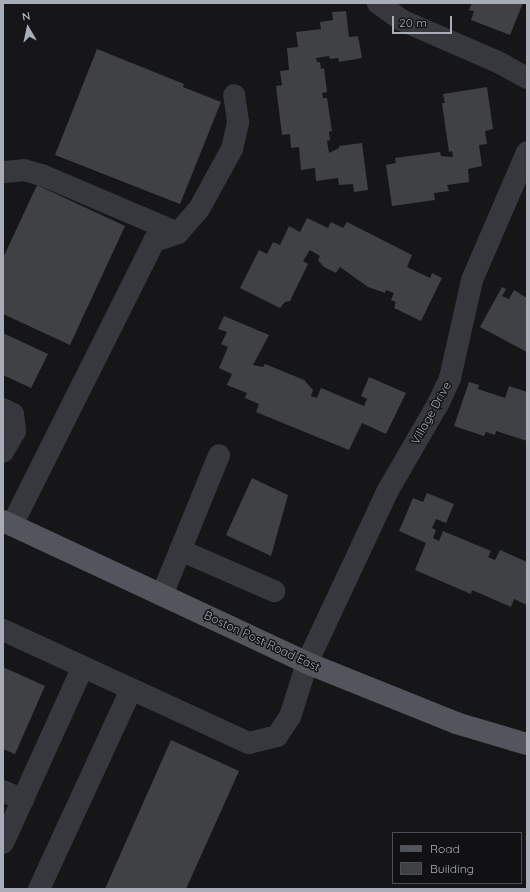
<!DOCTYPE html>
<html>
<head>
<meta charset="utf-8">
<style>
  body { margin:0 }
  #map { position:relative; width:530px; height:892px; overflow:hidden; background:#161618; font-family:Quicksand,sans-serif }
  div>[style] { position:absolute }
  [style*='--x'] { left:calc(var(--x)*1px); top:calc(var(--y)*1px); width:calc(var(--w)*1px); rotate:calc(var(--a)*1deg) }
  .building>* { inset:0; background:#404145 }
  .minor>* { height:22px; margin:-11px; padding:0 11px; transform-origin:11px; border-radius:11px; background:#37383d }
  .major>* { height:22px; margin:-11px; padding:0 11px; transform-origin:11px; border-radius:11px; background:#53555c }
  span { translate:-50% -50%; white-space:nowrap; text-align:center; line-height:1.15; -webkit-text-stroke:3px #111113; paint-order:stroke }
  .street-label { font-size:12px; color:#a8adb8 }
  .frame { position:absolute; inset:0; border:4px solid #a8adb8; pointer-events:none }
  .legend { position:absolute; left:392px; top:832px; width:130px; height:52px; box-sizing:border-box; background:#111113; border:1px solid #4d4f55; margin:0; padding:5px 7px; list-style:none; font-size:12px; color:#a8adb8 }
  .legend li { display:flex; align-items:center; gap:8px; height:20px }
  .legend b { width:20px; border:1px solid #4d4f55 }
  .north { position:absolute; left:8px; top:8px; width:40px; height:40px; -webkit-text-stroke:3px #111113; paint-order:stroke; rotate:351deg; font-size:11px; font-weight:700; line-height:16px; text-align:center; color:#a8adb8 }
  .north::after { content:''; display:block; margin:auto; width:14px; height:18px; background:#a8adb8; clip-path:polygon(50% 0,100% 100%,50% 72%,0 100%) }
  .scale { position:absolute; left:392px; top:16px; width:60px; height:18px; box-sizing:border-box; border:2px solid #a8adb8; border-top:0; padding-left:5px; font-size:12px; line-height:14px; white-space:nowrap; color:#a8adb8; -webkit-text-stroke:3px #111113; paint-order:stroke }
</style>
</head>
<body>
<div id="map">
  <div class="building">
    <i style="clip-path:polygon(472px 3px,523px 3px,510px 35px,471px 20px,474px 11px,469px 10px)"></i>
    <i style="clip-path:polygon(346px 11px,349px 37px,358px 36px,362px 58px,339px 62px,338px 58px,330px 59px,329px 56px,316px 58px,317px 62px,320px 62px,321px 69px,324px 68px,327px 92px,322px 93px,323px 98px,327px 98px,332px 131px,329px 132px,330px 140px,327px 141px,329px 153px,339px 148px,339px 146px,362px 143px,368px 190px,354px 192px,353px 184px,339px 185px,338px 178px,316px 181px,315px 168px,301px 170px,299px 147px,291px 148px,290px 134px,282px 135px,276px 86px,282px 85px,280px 71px,289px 70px,287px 48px,298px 47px,296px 32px,321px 29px,320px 22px,333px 20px,332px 12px)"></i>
    <i style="clip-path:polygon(97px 49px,184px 84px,183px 87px,221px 102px,180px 204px,55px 155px)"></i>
    <i style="clip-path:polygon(487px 87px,493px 129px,485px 131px,487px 144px,479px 145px,482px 166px,468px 169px,469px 182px,447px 185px,449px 191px,434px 193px,435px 200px,392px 206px,386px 165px,396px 163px,395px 158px,440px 152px,441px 156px,453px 157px,452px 151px,449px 152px,442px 103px,445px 103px,443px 94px)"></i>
    <i style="clip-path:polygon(37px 185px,125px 226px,70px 345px,3px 314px,3px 258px)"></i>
    <i style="clip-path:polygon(307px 218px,328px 228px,331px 222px,343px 228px,347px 222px,412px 255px,407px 267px,430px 278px,432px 273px,442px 278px,421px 321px,394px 308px,396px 302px,391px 300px,394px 293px,386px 290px,385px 293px,368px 287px,340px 267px,336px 273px,324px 267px,318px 260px,320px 256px,310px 250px,303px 261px,308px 264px,290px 301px,285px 302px,280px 308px,240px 288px,259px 250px,267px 254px,273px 242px,280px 245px,289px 226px,300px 232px)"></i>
    <i style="clip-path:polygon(502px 287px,506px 289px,502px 296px,509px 299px,514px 290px,527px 298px,527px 352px,480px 327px)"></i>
    <i style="clip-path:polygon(224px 316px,269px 335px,253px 365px,263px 367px,265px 364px,304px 380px,313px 390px,311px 396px,317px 398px,321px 388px,364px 406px,367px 399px,361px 396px,369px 377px,406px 393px,386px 434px,362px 423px,349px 450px,256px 412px,259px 404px,245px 398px,247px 393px,227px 385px,232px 374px,219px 368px,228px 347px,221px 344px,227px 332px,218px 329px)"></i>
    <i style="clip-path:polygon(3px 333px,48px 354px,31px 388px,3px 375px)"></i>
    <i style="clip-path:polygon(469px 382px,479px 385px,478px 389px,505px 398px,509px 386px,527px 392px,527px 441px,496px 431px,495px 435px,486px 432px,484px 436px,454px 426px)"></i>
    <i style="clip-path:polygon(252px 478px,288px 495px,271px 556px,226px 535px)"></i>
    <i style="clip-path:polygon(427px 493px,454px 504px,446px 523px,436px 519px,432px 528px,436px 530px,433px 538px,439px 541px,443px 531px,491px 551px,488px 557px,495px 560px,500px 550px,527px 562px,527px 605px,514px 599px,511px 607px,472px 590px,471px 594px,415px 570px,426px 543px,399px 531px,413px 498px,423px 502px)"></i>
    <i style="clip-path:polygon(3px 667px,45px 686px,15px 754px,3px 749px)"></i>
    <i style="clip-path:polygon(171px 740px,239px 771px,186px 889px,105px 889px)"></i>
  </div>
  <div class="minor">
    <i style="--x:378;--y:3;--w:29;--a:36"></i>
    <i style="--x:401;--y:20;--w:106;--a:23.4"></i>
    <i style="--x:498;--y:62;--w:33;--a:29"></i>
    <i style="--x:3;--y:172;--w:21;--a:-5"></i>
    <i style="--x:24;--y:170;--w:19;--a:16"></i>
    <i style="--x:42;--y:175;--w:148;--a:23.1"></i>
    <i style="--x:3;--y:409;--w:11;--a:27"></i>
    <i style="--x:13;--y:414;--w:17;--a:83"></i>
    <i style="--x:15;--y:431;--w:24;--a:120"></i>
    <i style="--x:12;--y:525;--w:318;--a:-63.4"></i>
    <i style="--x:154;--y:241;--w:25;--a:-18"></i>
    <i style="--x:178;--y:233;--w:32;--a:-49"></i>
    <i style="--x:199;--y:209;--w:68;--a:-61.2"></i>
    <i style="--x:232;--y:149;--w:28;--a:-77"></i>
    <i style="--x:238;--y:122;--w:27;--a:-98"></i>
    <i style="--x:180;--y:550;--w:103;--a:23.6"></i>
    <i style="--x:162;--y:595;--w:151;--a:-67.8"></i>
    <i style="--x:3;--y:630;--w:271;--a:24.7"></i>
    <i style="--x:249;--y:743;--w:29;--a:-14"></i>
    <i style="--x:277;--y:736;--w:23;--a:-56"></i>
    <i style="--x:290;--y:717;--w:57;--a:-72.5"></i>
    <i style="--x:307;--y:663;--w:189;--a:-64.9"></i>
    <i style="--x:387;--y:492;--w:104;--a:-60"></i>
    <i style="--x:439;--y:402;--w:26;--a:-65"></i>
    <i style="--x:450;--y:378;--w:100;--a:-77.3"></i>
    <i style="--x:472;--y:280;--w:139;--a:-66.7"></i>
    <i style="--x:3;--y:791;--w:22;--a:24"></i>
    <i style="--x:3;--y:843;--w:193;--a:-65.6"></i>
    <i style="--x:39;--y:889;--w:219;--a:-65.2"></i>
  </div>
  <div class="major">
    <i style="--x:3;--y:521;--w:336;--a:25"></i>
    <i style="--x:307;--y:663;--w:161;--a:21.9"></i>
    <i style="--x:456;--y:723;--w:74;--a:16.5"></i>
  </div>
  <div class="street-label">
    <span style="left:431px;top:413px;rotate:-61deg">Village Drive</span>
    <span style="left:262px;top:641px;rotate:25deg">Boston Post Road East</span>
  </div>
  <div class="frame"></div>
  <ul class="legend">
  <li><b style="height:5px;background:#53555c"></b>Road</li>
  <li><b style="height:11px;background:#404145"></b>Building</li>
  </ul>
  <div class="north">N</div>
  <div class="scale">20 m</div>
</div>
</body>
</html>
